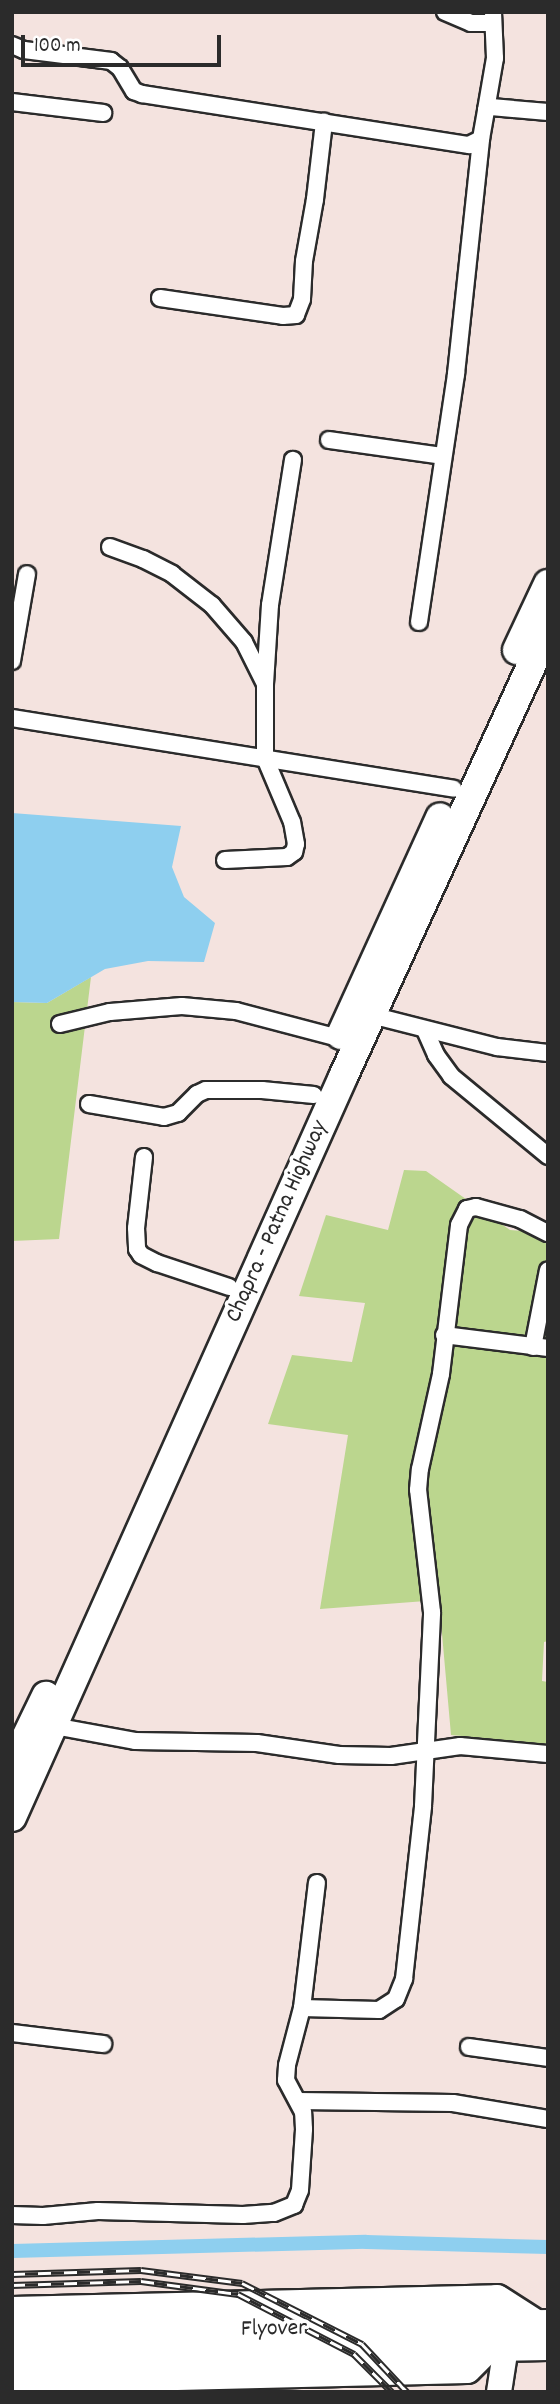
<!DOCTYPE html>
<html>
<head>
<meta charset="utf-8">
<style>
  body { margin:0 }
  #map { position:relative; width:560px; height:2404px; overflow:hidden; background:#f4e3df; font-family:Dekko,sans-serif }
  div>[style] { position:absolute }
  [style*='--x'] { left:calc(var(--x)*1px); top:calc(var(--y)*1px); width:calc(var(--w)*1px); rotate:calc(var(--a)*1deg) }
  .green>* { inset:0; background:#bbd68e }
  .water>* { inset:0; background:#8ecfef }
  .canal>* { height:14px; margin:-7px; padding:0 7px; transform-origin:7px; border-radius:7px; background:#8ecfef }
  .roads { filter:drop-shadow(2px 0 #2b2b2b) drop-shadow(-2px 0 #2b2b2b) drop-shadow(0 2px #2b2b2b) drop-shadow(0 -2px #2b2b2b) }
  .street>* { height:16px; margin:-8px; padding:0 8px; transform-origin:8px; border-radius:8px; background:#fff }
  .primary>* { height:24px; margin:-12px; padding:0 12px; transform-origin:12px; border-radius:12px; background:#fff }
  .highway>* { height:28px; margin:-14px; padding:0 14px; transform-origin:14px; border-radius:14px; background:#fff }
  .rail>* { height:7px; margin-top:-3.5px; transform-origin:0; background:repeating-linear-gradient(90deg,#fff 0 13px,#2b2b2b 0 26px); box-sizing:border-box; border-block:2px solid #2b2b2b }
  span { translate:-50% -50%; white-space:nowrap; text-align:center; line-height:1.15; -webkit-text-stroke:7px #fff; paint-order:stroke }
  .street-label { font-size:24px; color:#2b2b2b }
  .frame { position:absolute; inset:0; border:14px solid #2b2b2b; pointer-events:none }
  .scale { position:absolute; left:21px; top:35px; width:200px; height:32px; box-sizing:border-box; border:4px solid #2b2b2b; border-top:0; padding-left:9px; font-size:21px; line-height:24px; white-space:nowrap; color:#2b2b2b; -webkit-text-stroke:5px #fff; paint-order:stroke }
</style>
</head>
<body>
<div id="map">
  <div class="green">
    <i style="clip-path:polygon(91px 977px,59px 1239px,12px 1241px,12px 1002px,47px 1003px)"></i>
    <i style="clip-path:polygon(404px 1170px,426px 1171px,510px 1230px,548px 1233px,548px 1641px,544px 1642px,542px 1681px,548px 1682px,548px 1744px,451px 1735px,439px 1600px,320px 1609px,348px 1435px,268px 1424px,292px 1355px,352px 1362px,365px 1303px,299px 1296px,326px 1215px,388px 1230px)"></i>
  </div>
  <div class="water">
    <i style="clip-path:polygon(12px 813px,181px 826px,172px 867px,184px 897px,215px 923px,204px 962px,148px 961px,105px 969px,47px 1003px,12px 1002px)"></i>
  </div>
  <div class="canal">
    <i style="--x:12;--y:2251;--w:354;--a:-1.5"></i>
    <i style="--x:366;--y:2242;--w:182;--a:1.6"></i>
  </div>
  <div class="roads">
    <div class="street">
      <i style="--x:445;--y:12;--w:28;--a:23"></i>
      <i style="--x:471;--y:23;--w:22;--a:0"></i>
      <i style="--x:12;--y:45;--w:13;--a:23"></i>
      <i style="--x:24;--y:50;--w:88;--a:7.2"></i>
      <i style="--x:111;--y:61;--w:11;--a:38"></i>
      <i style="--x:120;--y:68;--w:27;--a:59"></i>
      <i style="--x:134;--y:91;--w:9;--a:21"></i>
      <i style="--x:142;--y:94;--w:331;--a:8.9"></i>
      <i style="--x:469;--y:145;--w:13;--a:-27"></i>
      <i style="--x:481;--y:139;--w:29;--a:-80"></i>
      <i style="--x:486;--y:110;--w:6;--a:-31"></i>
      <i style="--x:491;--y:107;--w:57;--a:5"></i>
      <i style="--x:12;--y:102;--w:92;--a:6.9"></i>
      <i style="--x:486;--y:110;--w:53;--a:-80.2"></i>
      <i style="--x:495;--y:58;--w:46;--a:-92.5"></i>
      <i style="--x:160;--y:298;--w:124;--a:8.3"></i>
      <i style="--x:283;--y:316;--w:13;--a:-4"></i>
      <i style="--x:296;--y:315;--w:17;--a:-69"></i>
      <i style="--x:302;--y:299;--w:38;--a:-87"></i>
      <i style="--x:304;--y:261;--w:63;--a:-79.9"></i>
      <i style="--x:315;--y:199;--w:78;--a:-83.3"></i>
      <i style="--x:329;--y:440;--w:115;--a:8"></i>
      <i style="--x:110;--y:547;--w:35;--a:20"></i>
      <i style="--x:143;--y:559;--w:33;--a:27"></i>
      <i style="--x:172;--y:574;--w:51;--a:37.8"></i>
      <i style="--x:212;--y:605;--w:49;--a:49.1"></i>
      <i style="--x:244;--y:642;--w:45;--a:63.4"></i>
      <i style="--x:419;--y:622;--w:251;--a:-81.5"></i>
      <i style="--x:456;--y:374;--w:236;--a:-83.9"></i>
      <i style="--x:12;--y:661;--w:88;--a:-80.2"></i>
      <i style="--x:12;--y:718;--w:447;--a:9.1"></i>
      <i style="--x:225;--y:860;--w:62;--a:-2.8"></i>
      <i style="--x:287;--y:857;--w:9;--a:-36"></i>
      <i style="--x:294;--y:852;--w:8;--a:-76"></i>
      <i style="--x:296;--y:844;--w:22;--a:-100"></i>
      <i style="--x:292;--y:822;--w:69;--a:-112.9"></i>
      <i style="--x:265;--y:758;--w:74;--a:-90"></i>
      <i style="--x:265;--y:684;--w:79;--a:-86.4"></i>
      <i style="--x:270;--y:605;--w:147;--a:-81"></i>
      <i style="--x:371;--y:1015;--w:130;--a:14.3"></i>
      <i style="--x:497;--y:1047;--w:51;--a:6.7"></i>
      <i style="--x:60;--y:1024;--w:51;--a:-13.5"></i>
      <i style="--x:110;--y:1012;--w:72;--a:-4.8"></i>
      <i style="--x:182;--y:1006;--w:54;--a:5.3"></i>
      <i style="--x:236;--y:1011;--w:106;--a:14.7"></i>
      <i style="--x:425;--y:1030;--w:27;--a:66"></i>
      <i style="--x:436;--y:1055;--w:26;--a:54"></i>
      <i style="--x:451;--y:1076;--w:126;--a:39.5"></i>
      <i style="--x:89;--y:1104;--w:76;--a:9.8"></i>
      <i style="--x:164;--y:1117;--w:15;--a:-16"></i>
      <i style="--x:178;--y:1113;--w:27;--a:-45"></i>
      <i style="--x:197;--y:1094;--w:10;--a:-24"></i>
      <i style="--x:206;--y:1090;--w:56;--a:0"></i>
      <i style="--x:262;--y:1090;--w:52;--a:5.5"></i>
      <i style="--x:144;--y:1157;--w:71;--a:96.4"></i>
      <i style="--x:136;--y:1228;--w:21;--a:87"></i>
      <i style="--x:137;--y:1249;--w:7;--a:56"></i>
      <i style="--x:141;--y:1255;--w:18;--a:27"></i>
      <i style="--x:157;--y:1263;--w:76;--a:18.4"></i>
      <i style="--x:444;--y:1335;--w:105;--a:7.1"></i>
      <i style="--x:533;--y:1347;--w:78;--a:-79"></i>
      <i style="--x:54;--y:1726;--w:82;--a:10.5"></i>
      <i style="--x:135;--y:1741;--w:122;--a:0.9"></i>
      <i style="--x:257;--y:1743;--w:83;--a:8.3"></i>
      <i style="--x:339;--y:1755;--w:52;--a:1.1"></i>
      <i style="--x:391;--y:1756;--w:70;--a:-8.2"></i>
      <i style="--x:460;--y:1746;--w:88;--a:5.2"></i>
      <i style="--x:302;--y:2008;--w:77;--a:1.5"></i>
      <i style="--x:379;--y:2010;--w:20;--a:-33"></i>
      <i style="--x:396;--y:1999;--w:22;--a:-68"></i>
      <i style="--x:404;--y:1979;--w:174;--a:-83.7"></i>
      <i style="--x:423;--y:1806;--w:194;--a:-87.3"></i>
      <i style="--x:432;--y:1612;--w:123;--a:-96.5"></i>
      <i style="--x:418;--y:1490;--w:21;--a:-85"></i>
      <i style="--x:420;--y:1469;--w:97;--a:-77.5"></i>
      <i style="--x:441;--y:1374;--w:150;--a:-83.1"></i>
      <i style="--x:459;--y:1225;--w:18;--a:-63"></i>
      <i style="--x:467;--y:1209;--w:9;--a:-13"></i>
      <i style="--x:476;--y:1207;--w:46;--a:15.3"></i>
      <i style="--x:520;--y:1219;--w:31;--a:27"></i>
      <i style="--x:12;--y:2033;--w:92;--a:6.9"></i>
      <i style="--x:469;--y:2047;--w:80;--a:7.9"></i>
      <i style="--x:298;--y:2101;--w:155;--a:0.7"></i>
      <i style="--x:453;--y:2103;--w:96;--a:9.6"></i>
      <i style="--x:12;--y:2215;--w:31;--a:2"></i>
      <i style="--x:43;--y:2216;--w:55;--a:-5.2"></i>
      <i style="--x:98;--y:2211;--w:145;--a:1.6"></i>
      <i style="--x:243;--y:2215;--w:31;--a:-4"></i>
      <i style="--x:274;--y:2213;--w:22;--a:-22"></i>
      <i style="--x:294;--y:2205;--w:16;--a:-68"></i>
      <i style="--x:300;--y:2190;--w:61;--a:-86.2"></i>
      <i style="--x:304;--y:2129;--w:17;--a:-93"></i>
      <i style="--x:303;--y:2112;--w:36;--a:-118"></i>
      <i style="--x:286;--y:2080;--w:15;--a:-86"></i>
      <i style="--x:287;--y:2065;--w:59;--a:-75.3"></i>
      <i style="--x:302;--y:2008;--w:126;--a:-83.2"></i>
    </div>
    <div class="primary">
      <i style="--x:499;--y:2392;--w:46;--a:-81.2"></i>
    </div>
    <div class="highway">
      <i style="--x:517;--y:650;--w:73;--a:-64.8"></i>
      <i style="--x:341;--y:1035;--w:239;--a:-65.5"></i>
      <i style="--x:12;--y:1766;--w:78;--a:-64.1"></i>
      <i style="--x:12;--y:1817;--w:811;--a:-65.9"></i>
      <i style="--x:343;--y:1077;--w:493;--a:-65.4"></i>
      <i style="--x:12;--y:2311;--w:485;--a:-1.4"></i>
      <i style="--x:497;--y:2299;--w:46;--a:32.7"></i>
      <i style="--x:12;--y:2335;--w:536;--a:-1.18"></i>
      <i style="--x:12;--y:2355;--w:536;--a:-0.96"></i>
      <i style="--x:12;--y:2380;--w:455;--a:-1.4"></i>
      <i style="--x:467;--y:2369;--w:30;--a:-45"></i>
    </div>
  </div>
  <div class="rail">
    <i style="--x:12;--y:2274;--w:129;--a:-1.8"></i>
    <i style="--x:141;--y:2270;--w:102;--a:7.3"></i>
    <i style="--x:242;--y:2283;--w:135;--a:26.9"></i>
    <i style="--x:362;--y:2344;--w:66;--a:46.8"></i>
    <i style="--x:12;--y:2285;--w:129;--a:-1.8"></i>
    <i style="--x:141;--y:2281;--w:98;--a:7.6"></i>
    <i style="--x:238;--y:2294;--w:131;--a:27.3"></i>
    <i style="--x:354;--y:2354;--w:54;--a:45"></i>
  </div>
  <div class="street-label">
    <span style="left:278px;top:1222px;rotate:-66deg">Chapra - Patna Highway</span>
    <span style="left:274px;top:2330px;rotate:-1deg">Flyover</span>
  </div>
  <div class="frame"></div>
  <div class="scale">100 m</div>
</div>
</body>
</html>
